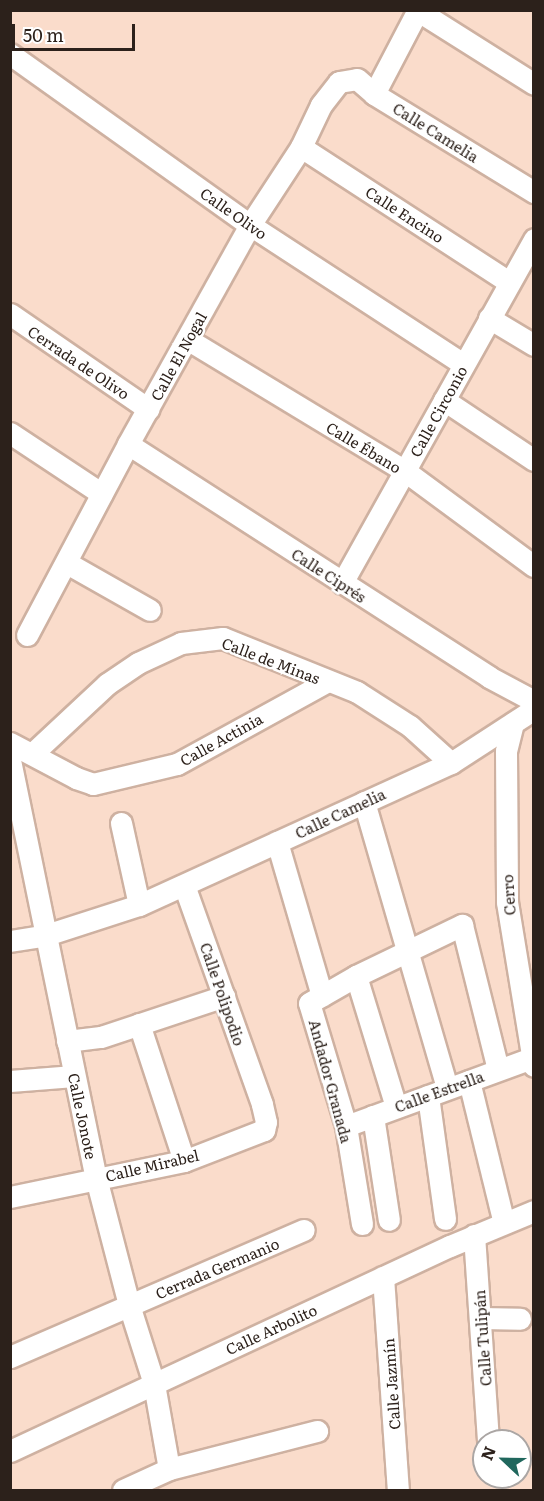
<!DOCTYPE html>
<html>
<head>
<meta charset="utf-8">
<style>
  body { margin:0 }
  #map { position:relative; width:544px; height:1501px; overflow:hidden; background:#fadccb; font-family:Literata,serif }
  div>[style] { position:absolute }
  [style*='--x'] { left:calc(var(--x)*1px); top:calc(var(--y)*1px); width:calc(var(--w)*1px); rotate:calc(var(--a)*1deg) }
  .roads { filter:drop-shadow(2px 0 #ceb1a1) drop-shadow(-2px 0 #ceb1a1) drop-shadow(0 2px #ceb1a1) drop-shadow(0 -2px #ceb1a1) }
  .minor>* { height:21px; margin:-10.5px; padding:0 10.5px; transform-origin:10.5px; border-radius:10.5px; background:#fff }
  span { translate:-50% -50%; white-space:nowrap; text-align:center; line-height:1.15; -webkit-text-stroke:5px #fff; paint-order:stroke }
  .street-label { font-size:15px; color:#2c211b }
  .frame { position:absolute; inset:0; border:12px solid #2c211b; pointer-events:none }
  .north { position:absolute; left:472px; top:1429px; width:60px; height:60px; box-sizing:border-box; background:#fff; border:2px solid #aba6a4; border-radius:50%; rotate:292deg; font-size:16px; font-weight:700; line-height:24px; text-align:center; color:#2c211b }
  .north::after { content:''; display:block; margin:auto; width:21px; height:27px; background:#20675d; clip-path:polygon(50% 0,100% 100%,50% 72%,0 100%) }
  .scale { position:absolute; left:12px; top:24px; width:123px; height:27px; box-sizing:border-box; border:3px solid #2c211b; border-top:0; padding-left:8px; font-size:18px; line-height:21px; white-space:nowrap; color:#2c211b; -webkit-text-stroke:4px #fff; paint-order:stroke }
</style>
</head>
<body>
<div id="map">
  <div class="roads">
    <div class="minor">
      <i style="--x:417;--y:10;--w:138;--a:32.3"></i>
      <i style="--x:10;--y:54;--w:295;--a:35.5"></i>
      <i style="--x:250;--y:225;--w:254;--a:33.1"></i>
      <i style="--x:374;--y:94;--w:95;--a:-62.4"></i>
      <i style="--x:301;--y:147;--w:248;--a:33"></i>
      <i style="--x:10;--y:314;--w:168;--a:34.5"></i>
      <i style="--x:489;--y:318;--w:52;--a:31"></i>
      <i style="--x:187;--y:339;--w:255;--a:31.2"></i>
      <i style="--x:405;--y:471;--w:160;--a:36.4"></i>
      <i style="--x:444;--y:400;--w:108;--a:33.7"></i>
      <i style="--x:10;--y:433;--w:110;--a:33.5"></i>
      <i style="--x:128;--y:444;--w:430;--a:32.8"></i>
      <i style="--x:489;--y:677;--w:51;--a:28.1"></i>
      <i style="--x:67;--y:563;--w:95;--a:29.5"></i>
      <i style="--x:342;--y:583;--w:394;--a:-60.8"></i>
      <i style="--x:27;--y:635;--w:216;--a:-62.1"></i>
      <i style="--x:128;--y:444;--w:251;--a:-60.9"></i>
      <i style="--x:250;--y:225;--w:93;--a:-56.8"></i>
      <i style="--x:301;--y:147;--w:47;--a:-64.5"></i>
      <i style="--x:321;--y:105;--w:29;--a:-52"></i>
      <i style="--x:339;--y:82;--w:18;--a:-9"></i>
      <i style="--x:357;--y:79;--w:23;--a:41"></i>
      <i style="--x:374;--y:94;--w:188;--a:31.5"></i>
      <i style="--x:513;--y:723;--w:29;--a:104"></i>
      <i style="--x:506;--y:751;--w:151;--a:89.6"></i>
      <i style="--x:507;--y:902;--w:166;--a:80.7"></i>
      <i style="--x:10;--y:743;--w:75;--a:27.9"></i>
      <i style="--x:76;--y:778;--w:18;--a:19"></i>
      <i style="--x:93;--y:784;--w:86;--a:-13.4"></i>
      <i style="--x:177;--y:764;--w:172;--a:-28.8"></i>
      <i style="--x:32;--y:754;--w:103;--a:-43"></i>
      <i style="--x:107;--y:684;--w:37;--a:-34"></i>
      <i style="--x:138;--y:663;--w:47;--a:-24.9"></i>
      <i style="--x:181;--y:643;--w:42;--a:-6.8"></i>
      <i style="--x:223;--y:638;--w:144;--a:21.9"></i>
      <i style="--x:357;--y:692;--w:63;--a:32.7"></i>
      <i style="--x:410;--y:726;--w:55;--a:42.1"></i>
      <i style="--x:10;--y:760;--w:427;--a:78.4"></i>
      <i style="--x:96;--y:1178;--w:131;--a:75.4"></i>
      <i style="--x:129;--y:1305;--w:83;--a:72.4"></i>
      <i style="--x:154;--y:1384;--w:86;--a:80"></i>
      <i style="--x:364;--y:802;--w:298;--a:73.8"></i>
      <i style="--x:121;--y:823;--w:84;--a:77.6"></i>
      <i style="--x:277;--y:842;--w:160;--a:73.7"></i>
      <i style="--x:10;--y:941;--w:36;--a:-9"></i>
      <i style="--x:46;--y:935;--w:98;--a:-17.9"></i>
      <i style="--x:139;--y:905;--w:343;--a:-24.5"></i>
      <i style="--x:451;--y:763;--w:99;--a:-33"></i>
      <i style="--x:356;--y:976;--w:137;--a:73"></i>
      <i style="--x:139;--y:1024;--w:144;--a:71.8"></i>
      <i style="--x:67;--y:1041;--w:34;--a:-7"></i>
      <i style="--x:101;--y:1037;--w:130;--a:-18.4"></i>
      <i style="--x:10;--y:1081;--w:64;--a:-4.5"></i>
      <i style="--x:469;--y:1081;--w:146;--a:76.2"></i>
      <i style="--x:428;--y:1096;--w:124;--a:82.1"></i>
      <i style="--x:373;--y:1116;--w:105;--a:81.3"></i>
      <i style="--x:346;--y:1126;--w:198;--a:-20.1"></i>
      <i style="--x:10;--y:1197;--w:178;--a:-11.7"></i>
      <i style="--x:184;--y:1161;--w:86;--a:-21.2"></i>
      <i style="--x:264;--y:1130;--w:8;--a:-76"></i>
      <i style="--x:266;--y:1122;--w:18;--a:-103"></i>
      <i style="--x:262;--y:1104;--w:232;--a:-109.6"></i>
      <i style="--x:362;--y:1224;--w:99;--a:-99.3"></i>
      <i style="--x:346;--y:1126;--w:128;--a:-106.7"></i>
      <i style="--x:309;--y:1003;--w:54;--a:-29.9"></i>
      <i style="--x:356;--y:976;--w:118;--a:-25.7"></i>
      <i style="--x:462;--y:925;--w:148;--a:76"></i>
      <i style="--x:474;--y:1235;--w:206;--a:86.1"></i>
      <i style="--x:383;--y:1277;--w:214;--a:86"></i>
      <i style="--x:481;--y:1318;--w:39;--a:1"></i>
      <i style="--x:10;--y:1357;--w:320;--a:-23.4"></i>
      <i style="--x:10;--y:1451;--w:485;--a:-25"></i>
      <i style="--x:450;--y:1246;--w:91;--a:-22.6"></i>
      <i style="--x:123;--y:1490;--w:51;--a:-24.5"></i>
      <i style="--x:169;--y:1469;--w:153;--a:-14.4"></i>
    </div>
  </div>
  <div class="street-label">
    <span style="left:436px;top:132px;rotate:32deg">Calle Camelia</span>
    <span style="left:234px;top:213px;rotate:35deg">Calle Olivo</span>
    <span style="left:405px;top:214px;rotate:33deg">Calle Encino</span>
    <span style="left:178px;top:356px;rotate:-61deg">Calle El Nogal</span>
    <span style="left:79px;top:362px;rotate:34deg">Cerrada de Olivo</span>
    <span style="left:438px;top:411px;rotate:-61deg">Calle Circonio</span>
    <span style="left:364px;top:447px;rotate:31deg">Calle Ébano</span>
    <span style="left:329px;top:575px;rotate:33deg">Calle Ciprés</span>
    <span style="left:271px;top:660px;rotate:21deg">Calle de Minas</span>
    <span style="left:221px;top:739px;rotate:-29deg">Calle Actinia</span>
    <span style="left:340px;top:813px;rotate:-25deg">Calle Camelia</span>
    <span style="left:508px;top:895px;rotate:-94deg">Cerro</span>
    <span style="left:223px;top:994px;rotate:71deg">Calle Polipodio</span>
    <span style="left:331px;top:1081px;rotate:75deg">Andador Granada</span>
    <span style="left:439px;top:1091px;rotate:-20deg">Calle Estrella</span>
    <span style="left:83px;top:1116px;rotate:78deg">Calle Jonote</span>
    <span style="left:152px;top:1165px;rotate:-13deg">Calle Mirabel</span>
    <span style="left:217px;top:1268px;rotate:-23deg">Cerrada Germanio</span>
    <span style="left:271px;top:1329px;rotate:-25deg">Calle Arbolito</span>
    <span style="left:482px;top:1338px;rotate:-94deg">Calle Tulipán</span>
    <span style="left:391px;top:1384px;rotate:-94deg">Calle Jazmín</span>
  </div>
  <div class="frame"></div>
  <div class="north">N</div>
  <div class="scale">50 m</div>
</div>
</body>
</html>
